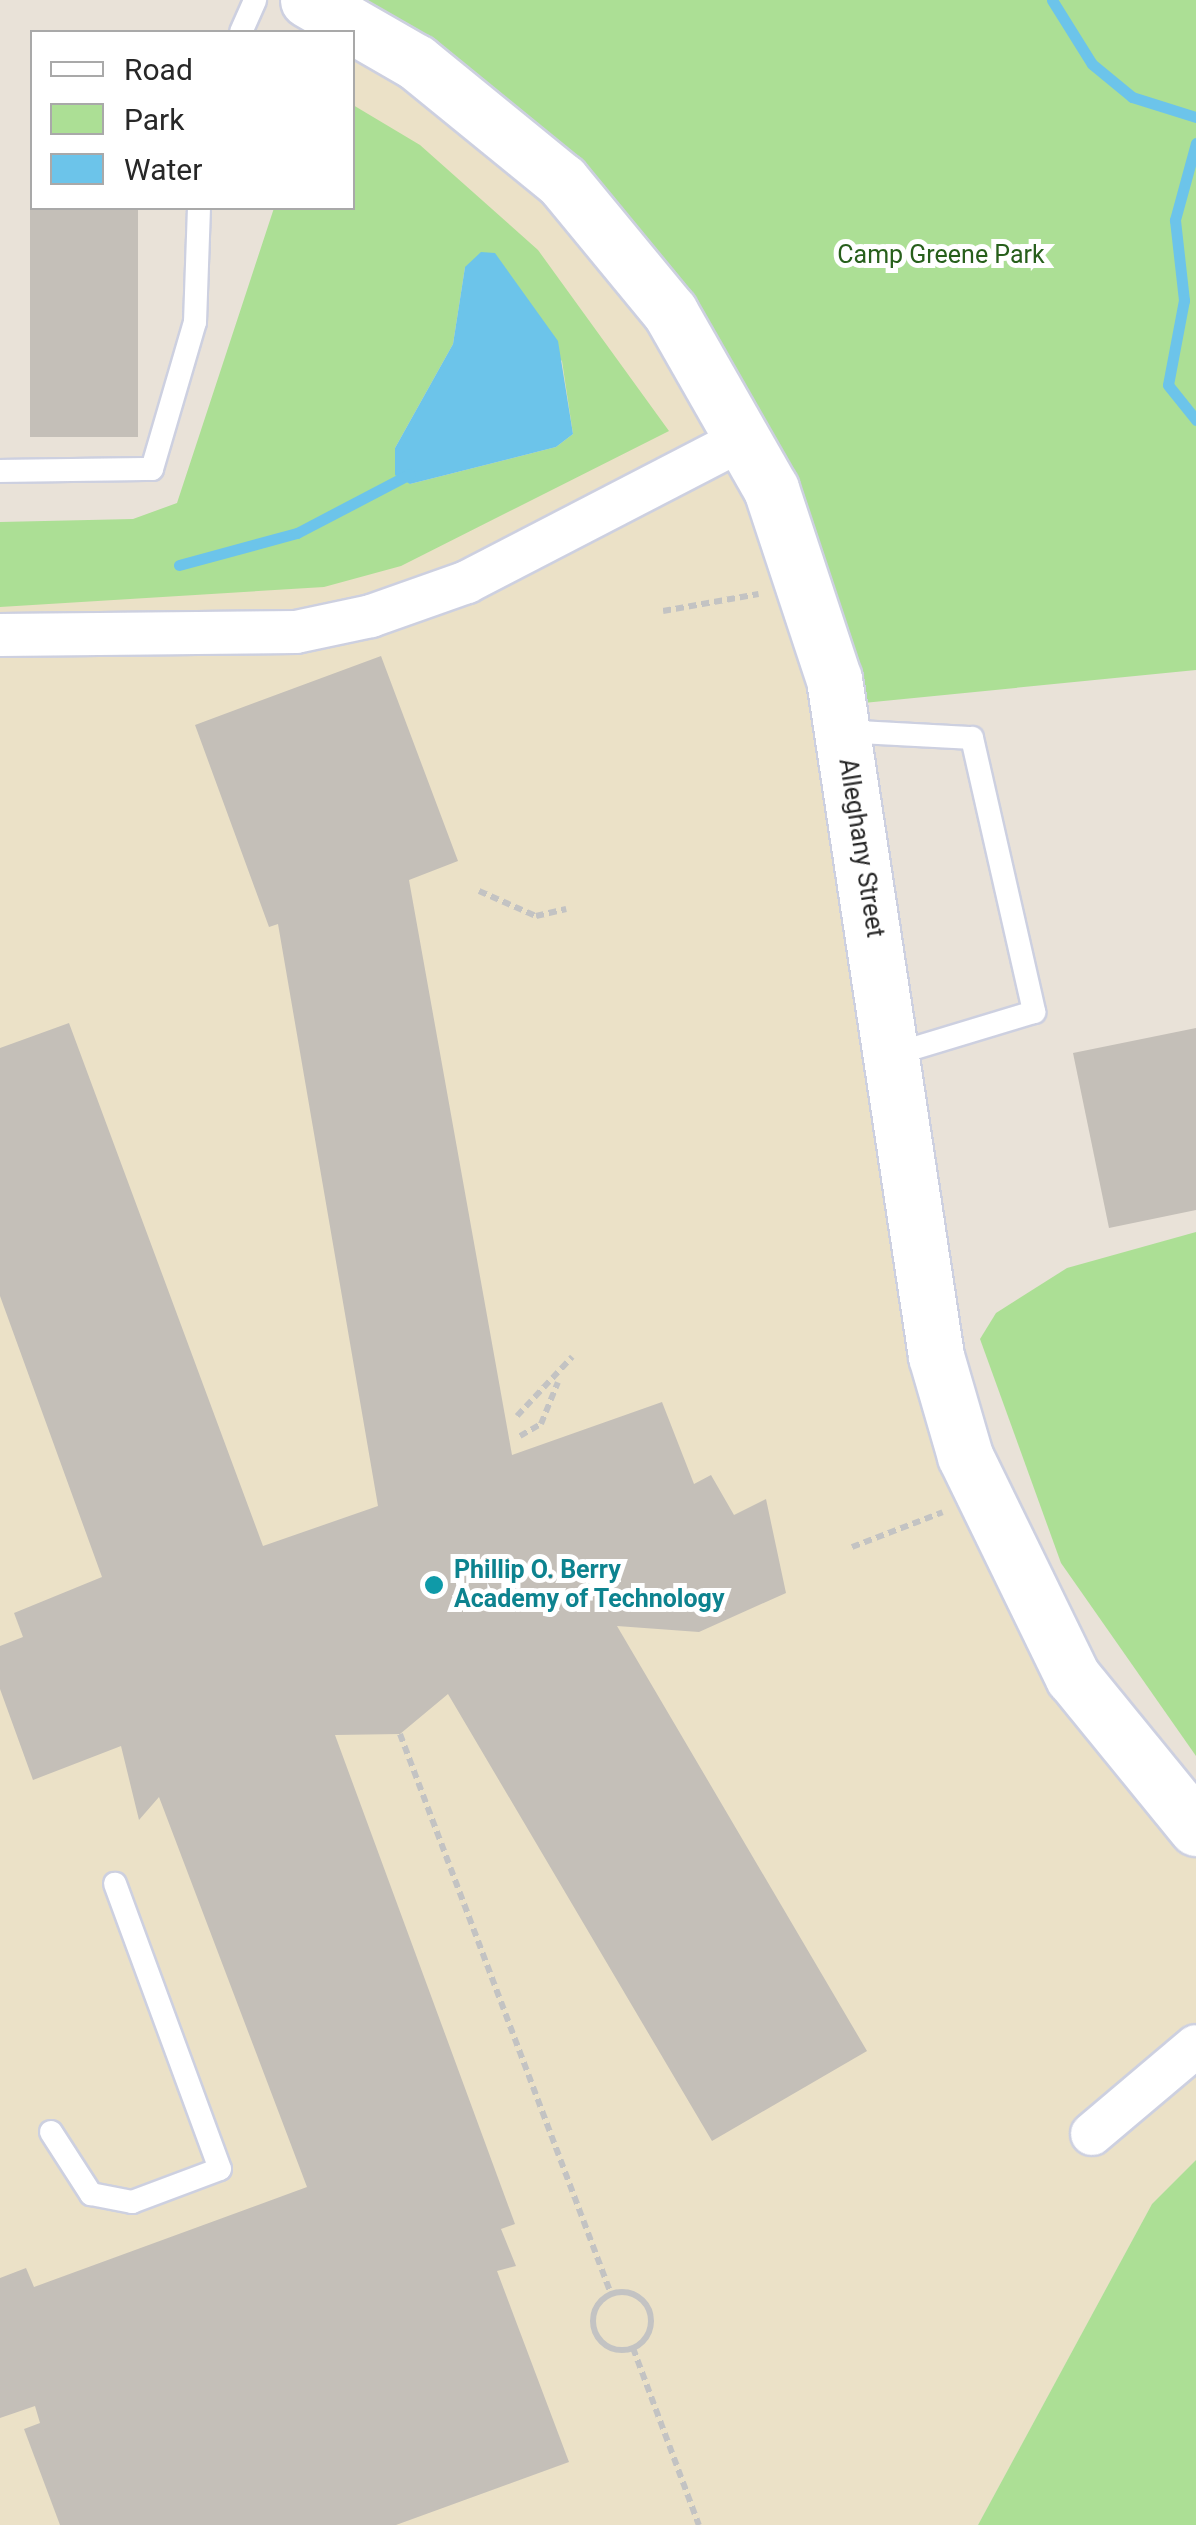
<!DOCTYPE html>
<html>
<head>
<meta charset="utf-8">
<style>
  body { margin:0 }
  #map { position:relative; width:1196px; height:2525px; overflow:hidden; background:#e9e2d8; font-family:Roboto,sans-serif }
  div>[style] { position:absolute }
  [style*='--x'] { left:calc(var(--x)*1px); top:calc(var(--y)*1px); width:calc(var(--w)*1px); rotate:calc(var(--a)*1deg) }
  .education>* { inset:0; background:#ebe1c7 }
  .green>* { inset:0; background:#acdf95 }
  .water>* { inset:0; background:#6cc4ea }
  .stream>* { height:11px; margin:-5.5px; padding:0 5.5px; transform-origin:5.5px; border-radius:5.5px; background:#6cc4ea }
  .building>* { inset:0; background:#c4bfb8; transform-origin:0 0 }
  .path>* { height:6px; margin-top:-3px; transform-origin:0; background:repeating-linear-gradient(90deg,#c3c3c3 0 8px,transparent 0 13px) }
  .path>.ring { margin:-3px; padding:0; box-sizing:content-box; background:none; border:6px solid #c3c3c3; border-radius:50% }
  .roads { filter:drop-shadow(2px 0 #cdd0e0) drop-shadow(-2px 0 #cdd0e0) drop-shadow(0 2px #cdd0e0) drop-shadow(0 -2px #cdd0e0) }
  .service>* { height:22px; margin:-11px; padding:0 11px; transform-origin:11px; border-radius:11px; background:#fff }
  .minor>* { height:42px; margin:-21px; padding:0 21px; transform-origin:21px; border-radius:21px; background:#fff }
  .tertiary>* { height:55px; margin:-27.5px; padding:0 27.5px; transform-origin:27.5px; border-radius:27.5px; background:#fff }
  .dots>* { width:28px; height:28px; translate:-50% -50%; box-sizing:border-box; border:5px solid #fff; border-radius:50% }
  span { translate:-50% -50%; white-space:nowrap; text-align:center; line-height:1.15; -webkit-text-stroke:10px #fff; paint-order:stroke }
  .park-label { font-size:25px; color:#275f1b }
  .street-label { font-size:25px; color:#272727 }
  .culture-label { font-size:25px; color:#0d838f; font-weight:700 }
  .left { translate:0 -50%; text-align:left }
  .legend { position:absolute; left:30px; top:30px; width:325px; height:180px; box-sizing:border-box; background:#fff; border:2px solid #a9a9a9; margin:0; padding:12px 18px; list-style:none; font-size:30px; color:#272727 }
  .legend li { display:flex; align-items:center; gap:20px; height:50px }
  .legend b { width:50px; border:2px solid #a9a9a9 }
</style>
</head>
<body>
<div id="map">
  <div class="education">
    <i style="clip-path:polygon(352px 32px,625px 256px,804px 584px,963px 1461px,1196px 1835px,1196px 2160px,1152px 2204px,978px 2525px,0 2525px,0 573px,179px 571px,352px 208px)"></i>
  </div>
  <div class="green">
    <i style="clip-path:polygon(320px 0,1196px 0,1196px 670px,843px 705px,678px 315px)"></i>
    <i style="clip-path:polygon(evenodd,353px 105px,420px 145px,538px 250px,669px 431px,401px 566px,324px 587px,0 607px,0 522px,133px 519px,177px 503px,274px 208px,352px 208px,353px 105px,465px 267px,562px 361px,573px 434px,556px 447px,410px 484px,395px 448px,453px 344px,465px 267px)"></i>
    <i style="clip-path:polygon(1196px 1232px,1196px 1756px,1061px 1563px,980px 1339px,996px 1313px,1067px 1268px)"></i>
    <i style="clip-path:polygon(1196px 2160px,1196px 2525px,978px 2525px,1152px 2204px)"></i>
  </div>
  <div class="water">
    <i style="clip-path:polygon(481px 252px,495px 253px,558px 341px,573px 434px,556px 447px,410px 484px,395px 475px,395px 448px,453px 344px,465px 267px)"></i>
  </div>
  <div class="stream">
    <i style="--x:1052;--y:0;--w:75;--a:58"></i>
    <i style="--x:1092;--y:64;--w:52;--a:39.5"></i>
    <i style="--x:1132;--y:97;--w:67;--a:17.4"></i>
    <i style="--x:1196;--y:143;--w:80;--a:105.3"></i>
    <i style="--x:1175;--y:220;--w:81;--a:83.6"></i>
    <i style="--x:1184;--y:300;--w:86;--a:100.7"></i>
    <i style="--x:1168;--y:385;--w:45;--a:51.3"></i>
    <i style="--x:179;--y:565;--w:122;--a:-15.2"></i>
    <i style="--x:297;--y:533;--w:127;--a:-27.6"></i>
  </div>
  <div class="building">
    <i style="left:30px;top:208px;width:108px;height:229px"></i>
    <i style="clip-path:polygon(381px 656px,458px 861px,409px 880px,512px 1455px,662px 1402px,694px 1484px,711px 1475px,734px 1515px,766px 1499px,786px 1593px,699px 1632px,617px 1626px,867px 2051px,712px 2141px,448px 1694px,400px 1734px,335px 1735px,515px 2224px,501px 2229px,516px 2266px,497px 2271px,569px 2462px,396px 2525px,60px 2525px,24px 2429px,40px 2423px,35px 2406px,0 2418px,0 2278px,26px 2268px,34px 2287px,307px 2187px,159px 1797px,139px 1820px,121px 1746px,33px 1780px,0 1689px,0 1646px,23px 1637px,14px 1613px,102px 1577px,0 1296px,0 1048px,69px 1023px,263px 1546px,378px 1506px,278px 924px,269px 927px,195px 725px)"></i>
    <i style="clip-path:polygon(1196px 1028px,1196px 1210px,1109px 1228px,1073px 1053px)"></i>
  </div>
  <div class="path">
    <i style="--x:663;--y:611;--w:97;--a:-10.1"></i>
    <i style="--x:479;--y:891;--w:62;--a:23.7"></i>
    <i style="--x:536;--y:916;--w:31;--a:-13"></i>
    <i style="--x:517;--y:1416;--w:81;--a:-47"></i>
    <i style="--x:520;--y:1436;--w:24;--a:-30"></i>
    <i style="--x:541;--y:1424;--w:45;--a:-68"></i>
    <i style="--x:852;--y:1547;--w:97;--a:-21"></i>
    <i style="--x:400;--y:1734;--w:598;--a:69.35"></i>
    <i class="ring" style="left:593px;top:2292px;width:52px;height:52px"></i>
    <i style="--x:633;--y:2348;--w:189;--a:69.6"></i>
  </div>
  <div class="roads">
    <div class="service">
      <i style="--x:241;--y:32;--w:35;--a:-66"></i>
      <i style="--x:0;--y:471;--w:152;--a:-0.8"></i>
      <i style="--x:152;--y:469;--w:153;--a:-73.7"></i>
      <i style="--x:195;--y:322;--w:114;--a:-88"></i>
      <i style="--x:842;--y:731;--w:130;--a:3.1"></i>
      <i style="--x:972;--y:738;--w:281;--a:77.2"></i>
      <i style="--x:1034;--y:1012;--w:148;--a:163.2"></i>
      <i style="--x:51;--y:2132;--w:74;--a:57.2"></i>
      <i style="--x:91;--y:2194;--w:42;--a:11"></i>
      <i style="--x:132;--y:2202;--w:94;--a:-20.6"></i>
      <i style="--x:220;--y:2169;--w:304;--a:-110.2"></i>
    </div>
    <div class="minor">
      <i style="--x:0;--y:635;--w:296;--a:-0.6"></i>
      <i style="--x:296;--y:632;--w:77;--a:-12"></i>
      <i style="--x:371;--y:616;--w:102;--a:-19.5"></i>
      <i style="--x:467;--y:582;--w:313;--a:-27.4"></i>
      <i style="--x:1092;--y:2134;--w:136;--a:-40.2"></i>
    </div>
    <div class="tertiary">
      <i style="--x:308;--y:0;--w:125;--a:29.9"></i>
      <i style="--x:416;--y:62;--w:188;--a:39.2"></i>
      <i style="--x:562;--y:181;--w:170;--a:50.5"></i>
      <i style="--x:670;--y:312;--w:204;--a:60.3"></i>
      <i style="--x:771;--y:489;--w:200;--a:71.7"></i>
      <i style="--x:834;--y:679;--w:685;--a:81.43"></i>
      <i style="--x:936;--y:1356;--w:104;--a:73.8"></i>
      <i style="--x:965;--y:1456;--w:246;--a:64"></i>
      <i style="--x:1073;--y:1677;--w:195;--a:50.8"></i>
    </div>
  </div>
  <div class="dots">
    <i style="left:434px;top:1585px;background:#0f9aa8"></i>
  </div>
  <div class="park-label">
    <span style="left:941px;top:255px">Camp Greene Park</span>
  </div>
  <div class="street-label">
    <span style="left:861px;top:848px;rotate:81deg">Alleghany Street</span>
  </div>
  <div class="culture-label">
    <span class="left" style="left:454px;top:1585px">Phillip O. Berry<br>Academy of Technology</span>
  </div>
  <ul class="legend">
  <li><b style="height:12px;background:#fff"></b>Road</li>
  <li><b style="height:28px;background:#acdf95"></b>Park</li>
  <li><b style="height:28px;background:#6cc4ea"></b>Water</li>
  </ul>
</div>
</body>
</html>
